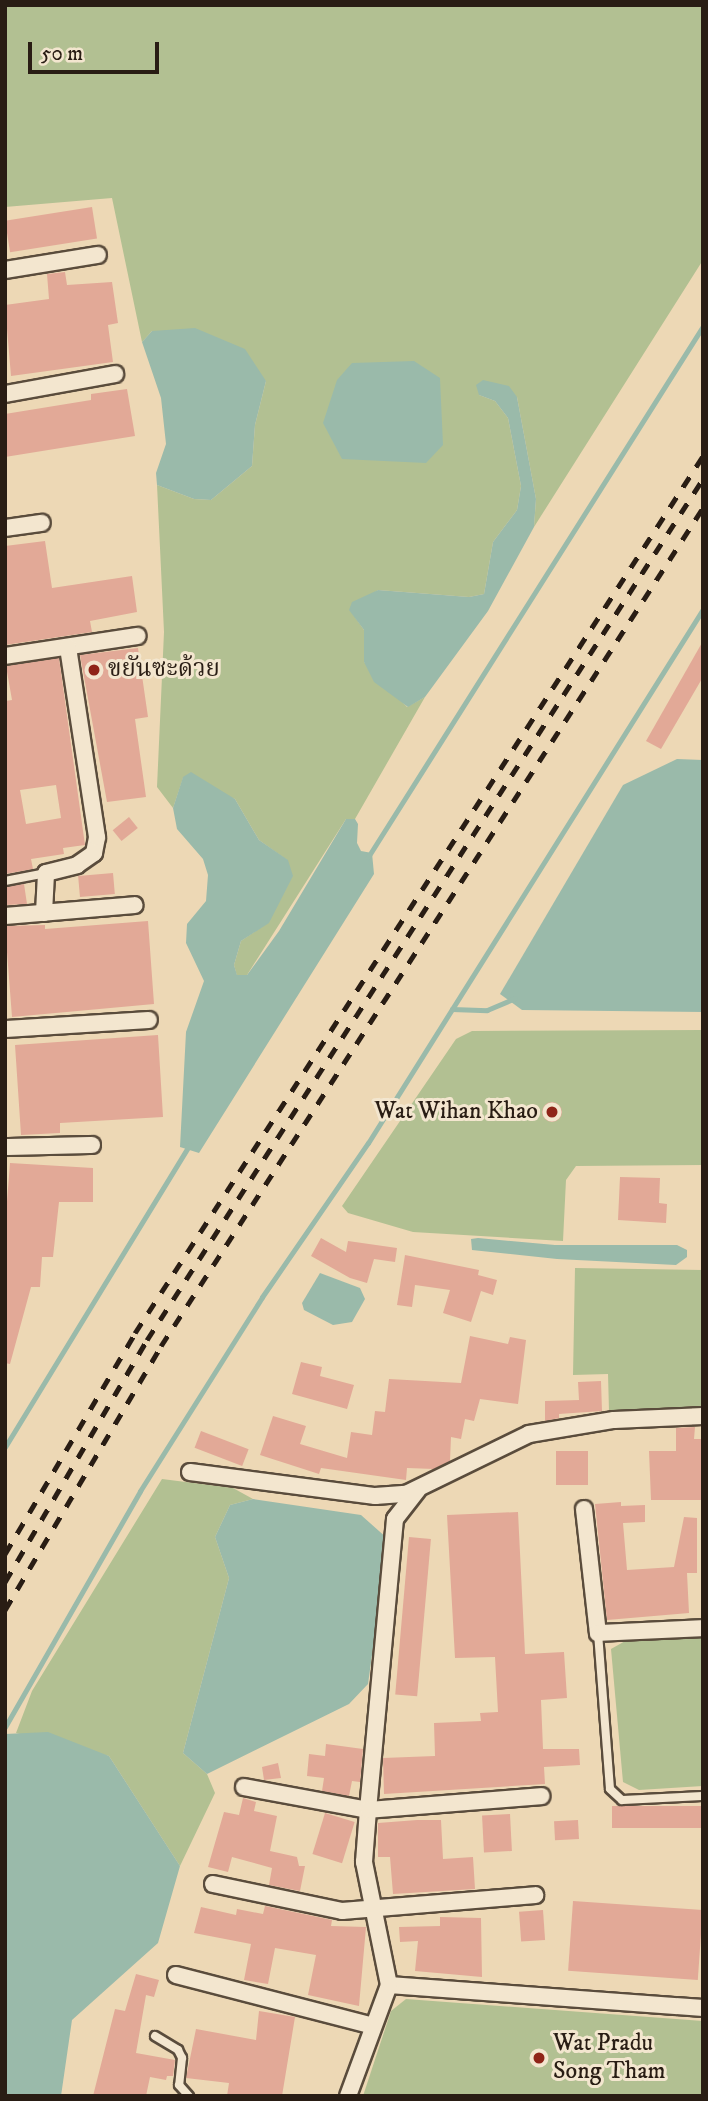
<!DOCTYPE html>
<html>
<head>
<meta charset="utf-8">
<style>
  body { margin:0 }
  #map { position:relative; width:708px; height:2101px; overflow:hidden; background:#edd8b5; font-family:"IM FELL DW Pica","Noto Serif Thai",serif }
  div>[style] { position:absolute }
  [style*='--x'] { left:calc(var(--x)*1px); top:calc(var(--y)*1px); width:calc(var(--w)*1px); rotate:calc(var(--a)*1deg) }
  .green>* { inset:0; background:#b2c092 }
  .water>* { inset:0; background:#9abaaa }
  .stream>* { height:5px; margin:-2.5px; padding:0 2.5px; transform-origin:2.5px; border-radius:2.5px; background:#9abaaa }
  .building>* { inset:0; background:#e2a997; transform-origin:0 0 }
  .round { border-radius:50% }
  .roads { filter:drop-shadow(2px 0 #5a4c3c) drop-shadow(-2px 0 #5a4c3c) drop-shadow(0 2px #5a4c3c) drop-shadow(0 -2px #5a4c3c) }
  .lane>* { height:8px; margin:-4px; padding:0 4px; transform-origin:4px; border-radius:4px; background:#f3e6cf }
  .street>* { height:16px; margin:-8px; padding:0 8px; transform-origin:8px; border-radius:8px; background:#f3e6cf }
  .rail>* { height:5px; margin-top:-2.5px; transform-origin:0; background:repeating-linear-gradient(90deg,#291d14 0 12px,transparent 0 24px) }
  .dots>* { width:19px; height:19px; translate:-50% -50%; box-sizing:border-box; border:4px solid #f3e6cf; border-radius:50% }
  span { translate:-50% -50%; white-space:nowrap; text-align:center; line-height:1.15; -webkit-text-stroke:6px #f3e6cf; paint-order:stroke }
  .poi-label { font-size:24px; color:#291d14 }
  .left { translate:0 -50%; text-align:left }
  .right { translate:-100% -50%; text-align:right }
  .frame { position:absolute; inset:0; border:7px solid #291d14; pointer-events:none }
  .scale { position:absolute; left:28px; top:42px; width:131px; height:32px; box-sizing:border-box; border:4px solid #291d14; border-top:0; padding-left:9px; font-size:21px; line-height:24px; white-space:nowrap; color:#291d14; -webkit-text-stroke:5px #f3e6cf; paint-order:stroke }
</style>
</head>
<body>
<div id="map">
  <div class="green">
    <i style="clip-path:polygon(5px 5px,703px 5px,703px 260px,534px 527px,536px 499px,517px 397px,479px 395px,495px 401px,508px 418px,521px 486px,517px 510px,493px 542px,484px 594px,469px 597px,378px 590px,350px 610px,364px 630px,364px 662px,407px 707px,425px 697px,355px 819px,346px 819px,247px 975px,237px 976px,234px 965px,241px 941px,269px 922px,287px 860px,259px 840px,235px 799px,183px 778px,173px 808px,157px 787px,164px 632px,157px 485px,194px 499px,211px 500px,252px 466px,255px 425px,266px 381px,152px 331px,142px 342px,112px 198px,5px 207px)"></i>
    <i style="clip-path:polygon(703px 1030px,703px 1165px,576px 1166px,566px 1180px,563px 1241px,413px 1232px,348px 1213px,342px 1206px,456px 1039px,472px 1031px)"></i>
    <i style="clip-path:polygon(575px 1268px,703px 1270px,703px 1406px,609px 1411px,608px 1374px,573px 1375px)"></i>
    <i style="clip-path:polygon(162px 1479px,233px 1488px,253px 1499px,230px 1505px,215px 1537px,229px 1578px,183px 1753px,207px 1774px,215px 1793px,180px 1866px,109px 1756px,16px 1733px,32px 1691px)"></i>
    <i style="clip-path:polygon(703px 1637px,703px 1786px,639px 1790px,623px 1782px,611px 1649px,627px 1640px)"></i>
    <i style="clip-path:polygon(406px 1999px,703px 2021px,703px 2096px,363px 2096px,391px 2011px)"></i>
  </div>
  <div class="water">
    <i style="clip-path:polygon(195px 328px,245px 349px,266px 381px,255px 425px,252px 466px,211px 500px,194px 499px,157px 485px,156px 473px,166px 444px,161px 398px,142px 342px,152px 331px)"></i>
    <i style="clip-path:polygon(414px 361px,440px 378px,443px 445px,426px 463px,342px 459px,323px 423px,337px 380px,352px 363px)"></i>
    <i style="clip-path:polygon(483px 380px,509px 386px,517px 397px,536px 499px,534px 527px,488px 611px,425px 697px,408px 707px,374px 682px,364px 662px,364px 630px,349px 610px,352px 602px,378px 590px,469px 597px,484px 594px,493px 542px,517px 510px,521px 486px,508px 418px,495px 401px,479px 395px,476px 385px)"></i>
    <i style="clip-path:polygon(677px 759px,703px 760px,703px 1012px,522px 1010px,500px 994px,623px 785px)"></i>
    <i style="clip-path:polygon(191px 772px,235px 799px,259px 840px,288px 860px,293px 876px,269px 923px,241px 941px,234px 965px,237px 975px,247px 975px,279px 931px,346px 819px,355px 819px,358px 824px,357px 843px,361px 851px,372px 853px,374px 874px,199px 1153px,180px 1147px,186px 1032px,204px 981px,186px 943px,187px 924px,206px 901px,208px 875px,203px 859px,177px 829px,173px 808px,183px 777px)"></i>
    <i style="clip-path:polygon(478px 1238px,555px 1245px,677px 1245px,687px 1250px,687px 1257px,676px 1265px,557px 1259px,472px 1250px,471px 1239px)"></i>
    <i style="clip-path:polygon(320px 1273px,360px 1288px,365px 1299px,352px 1322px,333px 1325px,304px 1310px,302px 1303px)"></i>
    <i style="clip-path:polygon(253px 1499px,361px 1515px,388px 1539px,368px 1684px,349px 1704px,207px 1774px,183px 1753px,229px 1578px,215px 1537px,230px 1505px)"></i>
    <i style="clip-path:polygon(48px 1732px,109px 1756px,180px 1866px,158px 1943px,72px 2020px,61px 2096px,5px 2096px,5px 1734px)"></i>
  </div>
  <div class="stream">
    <i style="--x:368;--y:857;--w:628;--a:-57.75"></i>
    <i style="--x:452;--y:1009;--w:35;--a:2"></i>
    <i style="--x:487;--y:1010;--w:30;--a:-23"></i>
    <i style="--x:5;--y:1447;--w:354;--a:-58.6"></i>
    <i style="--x:5;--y:1727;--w:272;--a:-60.2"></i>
    <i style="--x:140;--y:1491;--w:229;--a:-57.8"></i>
    <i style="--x:262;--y:1297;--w:187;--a:-55.5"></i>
    <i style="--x:368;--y:1143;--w:630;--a:-57.9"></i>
  </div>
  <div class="building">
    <i style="left:92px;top:207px;width:32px;height:88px;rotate:81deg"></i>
    <i style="clip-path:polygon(65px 272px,67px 285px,112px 282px,118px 323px,108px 325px,113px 362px,11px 376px,5px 305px,49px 299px,47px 274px)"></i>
    <i style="clip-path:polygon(127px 389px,135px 436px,5px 457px,5px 414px,91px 400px,91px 394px)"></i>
    <i style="clip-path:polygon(45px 541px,52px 588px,132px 576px,137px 612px,90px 621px,92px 632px,5px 645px,5px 546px)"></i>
    <i style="clip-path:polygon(703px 641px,703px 677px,661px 749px,646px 741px)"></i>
    <i style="clip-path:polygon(138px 648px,148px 717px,135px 719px,146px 797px,107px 802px,80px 655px)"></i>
    <i style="clip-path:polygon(evenodd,59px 658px,85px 845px,63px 848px,64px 854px,31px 859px,33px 869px,5px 874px,5px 701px,12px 700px,6px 666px,59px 658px,56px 785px,61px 818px,26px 824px,20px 790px,56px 785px)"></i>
    <i style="left:129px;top:817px;width:14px;height:21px;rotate:51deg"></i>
    <i style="left:113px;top:873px;width:21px;height:35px;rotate:85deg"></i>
    <i style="clip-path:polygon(24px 884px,27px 904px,5px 905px,5px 887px)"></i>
    <i style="clip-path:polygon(148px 921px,154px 1004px,12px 1017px,5px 926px,45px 925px,45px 929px)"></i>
    <i style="clip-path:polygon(158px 1035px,163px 1117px,60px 1123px,60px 1133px,21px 1135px,15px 1045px)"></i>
    <i class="round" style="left:542px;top:1102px;width:20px;height:20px"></i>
    <i style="clip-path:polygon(10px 1163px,93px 1168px,93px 1202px,59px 1202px,53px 1257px,42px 1257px,40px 1287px,31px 1287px,10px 1364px,5px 1363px,5px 1227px)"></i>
    <i style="clip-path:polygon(620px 1177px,660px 1178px,659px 1203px,667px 1204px,666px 1223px,618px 1220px)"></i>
    <i style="clip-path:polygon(321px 1238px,346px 1252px,348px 1241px,397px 1248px,395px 1262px,374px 1259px,367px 1283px,350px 1278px,311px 1256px)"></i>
    <i style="clip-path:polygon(405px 1255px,479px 1270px,478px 1275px,497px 1280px,493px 1295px,481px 1291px,471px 1322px,443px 1313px,450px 1290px,415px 1285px,412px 1307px,397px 1305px)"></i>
    <i style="clip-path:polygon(470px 1336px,508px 1344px,510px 1337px,526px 1340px,518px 1404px,480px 1399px,474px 1421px,465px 1419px,461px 1439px,451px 1437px,450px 1461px,434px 1469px,407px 1468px,406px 1480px,321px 1468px,319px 1474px,260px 1455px,273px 1416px,306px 1426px,300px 1444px,347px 1458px,351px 1432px,372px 1435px,375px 1411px,385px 1412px,389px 1379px,461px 1383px)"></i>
    <i style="clip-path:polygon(301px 1362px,322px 1367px,320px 1376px,354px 1385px,347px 1409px,292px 1394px)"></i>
    <i style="clip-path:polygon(601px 1381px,602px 1411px,559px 1414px,559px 1418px,545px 1421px,545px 1401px,579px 1400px,578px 1382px)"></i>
    <i style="clip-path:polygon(695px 1427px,694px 1439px,703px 1439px,703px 1500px,651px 1500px,649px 1451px,676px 1451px,676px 1428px)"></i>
    <i style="left:201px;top:1431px;width:51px;height:18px;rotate:21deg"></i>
    <i style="left:556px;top:1451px;width:32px;height:34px"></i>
    <i style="clip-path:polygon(621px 1502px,621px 1506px,645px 1505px,645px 1522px,623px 1523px,627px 1570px,674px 1567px,684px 1517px,697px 1518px,697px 1573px,687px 1573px,689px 1613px,607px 1620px,595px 1504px)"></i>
    <i style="clip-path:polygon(518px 1512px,525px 1654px,564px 1652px,567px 1698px,541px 1700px,543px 1749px,579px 1749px,580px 1765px,544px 1767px,545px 1784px,384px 1794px,383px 1758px,435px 1756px,434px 1723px,481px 1721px,480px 1713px,498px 1712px,495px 1657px,455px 1658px,447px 1515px)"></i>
    <i style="left:409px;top:1537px;width:22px;height:158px;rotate:5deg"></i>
    <i style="clip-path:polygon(326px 1744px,363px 1749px,360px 1782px,352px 1781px,349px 1796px,322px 1791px,324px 1778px,307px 1776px,309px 1754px,325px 1756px)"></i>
    <i style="clip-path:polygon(278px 1763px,281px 1778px,264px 1780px,262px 1767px)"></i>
    <i style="clip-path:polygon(243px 1798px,256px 1802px,254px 1811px,277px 1816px,270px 1851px,297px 1857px,299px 1866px,305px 1866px,300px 1891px,269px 1885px,272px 1868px,232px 1857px,228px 1872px,208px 1867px,224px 1812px,239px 1815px)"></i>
    <i style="left:703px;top:1806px;width:22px;height:91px;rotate:90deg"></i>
    <i style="left:325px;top:1813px;width:31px;height:43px;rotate:17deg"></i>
    <i style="left:510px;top:1814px;width:37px;height:28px;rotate:87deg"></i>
    <i style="clip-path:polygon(417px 1820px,441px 1820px,443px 1859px,473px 1857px,475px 1889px,393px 1894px,390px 1857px,378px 1857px,378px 1823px)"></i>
    <i style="left:578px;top:1820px;width:19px;height:24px;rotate:87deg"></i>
    <i style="left:573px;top:1901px;width:130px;height:70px;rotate:4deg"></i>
    <i style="clip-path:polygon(265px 1906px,332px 1920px,331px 1926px,366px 1927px,359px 2006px,308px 1995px,316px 1955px,275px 1948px,268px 1984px,244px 1980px,251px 1944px,194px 1933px,201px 1907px,236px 1915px,237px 1909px,263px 1914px)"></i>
    <i style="left:543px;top:1910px;width:30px;height:24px;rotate:86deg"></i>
    <i style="clip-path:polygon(440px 1917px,481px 1918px,482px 1977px,415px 1971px,418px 1941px,400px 1942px,399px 1927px,440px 1926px)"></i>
    <i style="clip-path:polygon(136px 1974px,159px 1980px,154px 1997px,146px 1995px,136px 2053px,175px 2060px,173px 2076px,167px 2076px,166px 2080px,150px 2077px,146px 2096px,93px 2096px,115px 2009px,125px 2011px)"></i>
    <i style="clip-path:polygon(259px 2011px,295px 2017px,282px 2096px,227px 2096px,229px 2083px,186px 2078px,196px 2029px,256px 2040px)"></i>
  </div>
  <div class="roads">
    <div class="lane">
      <i style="--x:5;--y:881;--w:42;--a:-11"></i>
      <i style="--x:598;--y:1633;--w:156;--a:85.6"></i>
      <i style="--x:610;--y:1789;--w:16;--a:43"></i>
      <i style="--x:622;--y:1800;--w:81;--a:-2.8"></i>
      <i style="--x:155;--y:2036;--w:27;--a:31"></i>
      <i style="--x:178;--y:2050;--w:9;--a:63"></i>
      <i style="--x:182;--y:2058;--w:27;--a:96"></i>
      <i style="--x:179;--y:2085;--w:15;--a:48"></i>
    </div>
    <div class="street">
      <i style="--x:5;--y:270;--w:94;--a:-9.2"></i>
      <i style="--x:5;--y:394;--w:112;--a:-10.3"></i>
      <i style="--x:5;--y:528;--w:37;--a:-8"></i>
      <i style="--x:5;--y:656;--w:134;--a:-8.6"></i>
      <i style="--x:44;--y:913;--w:40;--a:-87.1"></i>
      <i style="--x:46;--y:873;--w:32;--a:-14"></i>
      <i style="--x:77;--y:865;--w:21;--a:-35"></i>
      <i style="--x:94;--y:853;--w:16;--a:-79"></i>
      <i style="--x:97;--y:837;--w:192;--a:-98.7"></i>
      <i style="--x:5;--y:916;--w:130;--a:-4.8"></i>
      <i style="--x:5;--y:1029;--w:144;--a:-3.6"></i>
      <i style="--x:5;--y:1147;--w:87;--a:-1.3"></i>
      <i style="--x:190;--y:1472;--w:187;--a:7.4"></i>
      <i style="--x:375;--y:1496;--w:31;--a:-4"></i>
      <i style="--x:406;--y:1494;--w:137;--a:-26"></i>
      <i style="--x:529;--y:1434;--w:86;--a:-9.4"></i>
      <i style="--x:614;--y:1420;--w:89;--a:-2.6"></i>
      <i style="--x:584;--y:1509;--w:125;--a:83.6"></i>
      <i style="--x:598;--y:1633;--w:105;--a:-2.7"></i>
      <i style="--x:244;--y:1787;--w:126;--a:10.5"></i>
      <i style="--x:368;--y:1810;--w:292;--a:-84.7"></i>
      <i style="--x:395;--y:1519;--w:37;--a:-52"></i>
      <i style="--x:213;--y:1884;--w:132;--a:11.8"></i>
      <i style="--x:342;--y:1911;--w:194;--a:-4.7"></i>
      <i style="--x:176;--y:1975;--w:203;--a:14.5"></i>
      <i style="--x:389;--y:1985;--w:315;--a:4.2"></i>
      <i style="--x:348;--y:2096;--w:118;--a:-69.7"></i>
      <i style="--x:389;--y:1985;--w:126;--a:-101.5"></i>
      <i style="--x:364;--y:1862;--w:52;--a:-85.6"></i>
      <i style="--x:368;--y:1810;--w:174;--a:-4.6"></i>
    </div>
  </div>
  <div class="rail">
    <i style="--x:5;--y:1554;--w:256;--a:-59.5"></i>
    <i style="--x:135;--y:1333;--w:1045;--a:-57.07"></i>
    <i style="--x:5;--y:1582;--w:281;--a:-59.6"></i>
    <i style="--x:147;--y:1340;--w:1025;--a:-57.15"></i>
    <i style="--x:5;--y:1610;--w:307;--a:-59.4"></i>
    <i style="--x:161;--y:1346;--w:998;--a:-57.11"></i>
  </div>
  <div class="dots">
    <i style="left:94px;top:670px;background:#8f2418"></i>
    <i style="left:552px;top:1112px;background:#8f2418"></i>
    <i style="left:539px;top:2058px;background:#8f2418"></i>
  </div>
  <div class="poi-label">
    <span class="left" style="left:108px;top:670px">ขยันซะด้วย</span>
    <span class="right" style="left:538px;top:1112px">Wat Wihan Khao</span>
    <span class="left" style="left:553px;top:2058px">Wat Pradu<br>Song Tham</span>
  </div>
  <div class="frame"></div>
  <div class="scale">50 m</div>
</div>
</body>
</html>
